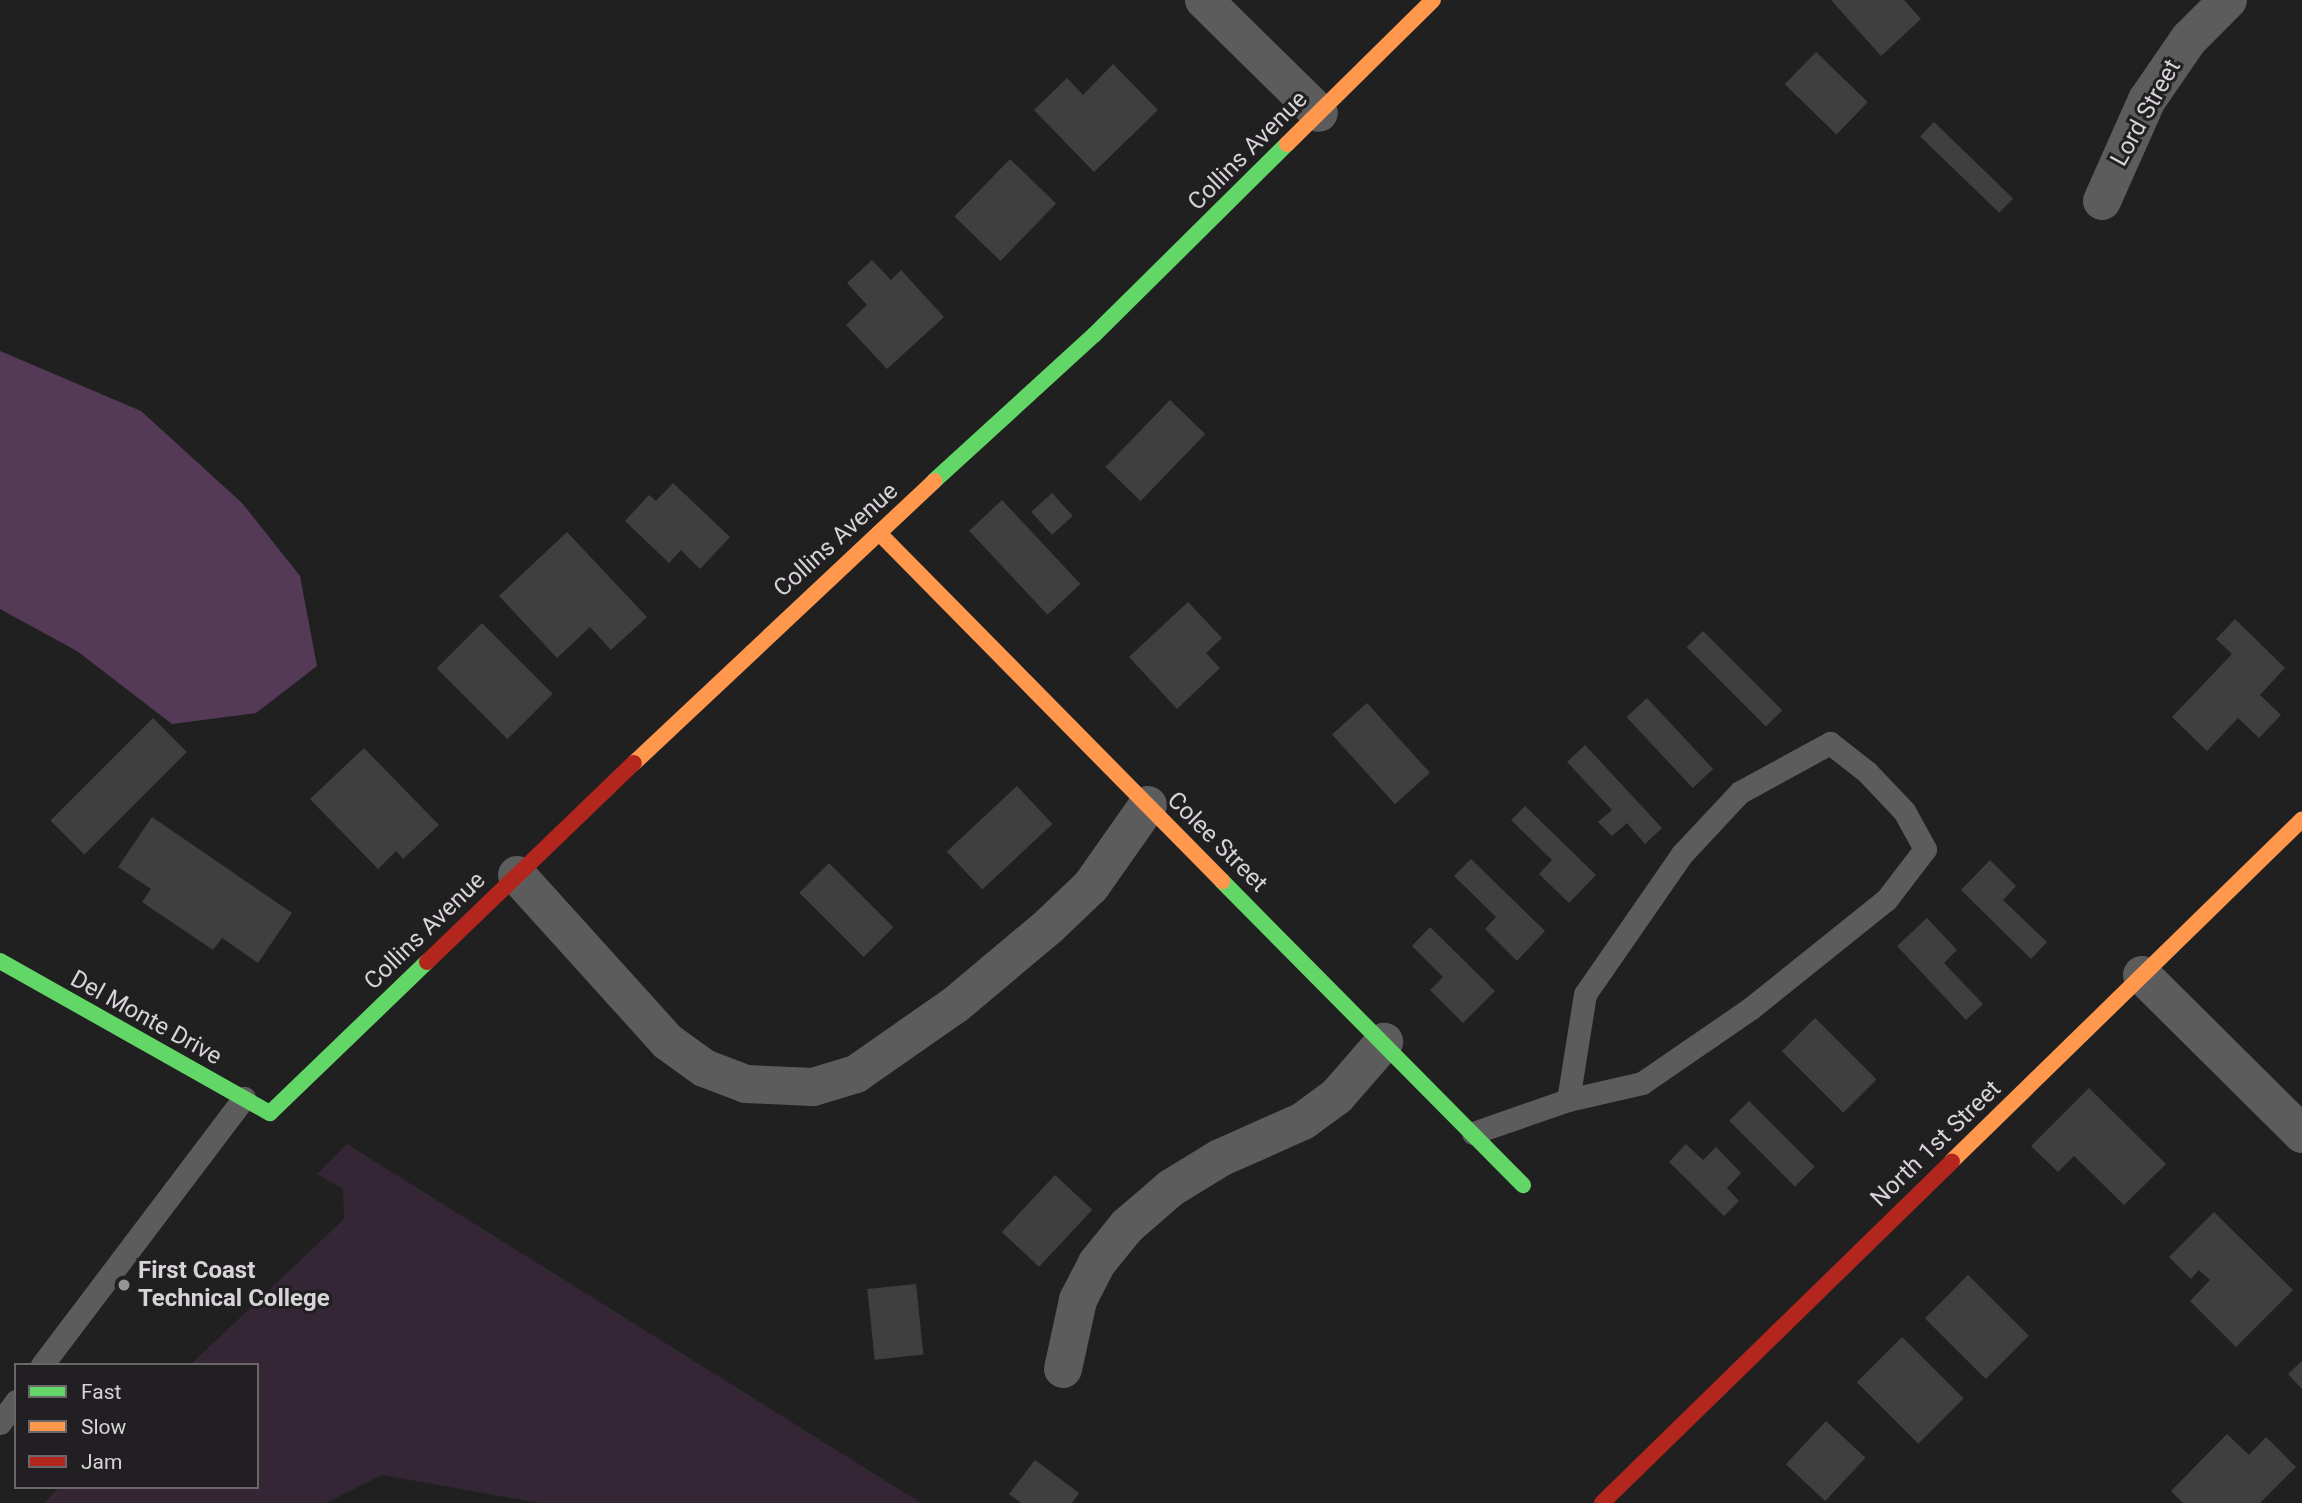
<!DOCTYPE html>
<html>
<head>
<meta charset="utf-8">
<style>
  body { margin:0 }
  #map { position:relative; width:2302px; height:1503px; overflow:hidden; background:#202020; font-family:Roboto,sans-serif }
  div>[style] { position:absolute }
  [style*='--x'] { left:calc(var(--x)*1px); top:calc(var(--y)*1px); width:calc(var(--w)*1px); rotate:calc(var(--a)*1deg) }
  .green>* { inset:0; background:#352636 }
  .water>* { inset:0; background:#553a58 }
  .building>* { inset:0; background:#3f3f3f; transform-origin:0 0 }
  .lane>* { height:23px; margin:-11.5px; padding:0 11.5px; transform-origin:11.5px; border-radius:11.5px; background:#5d5c5d }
  .street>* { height:38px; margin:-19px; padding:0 19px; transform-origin:19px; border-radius:19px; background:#5d5c5d }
  .fast>* { height:16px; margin:-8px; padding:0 8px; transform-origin:8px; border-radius:8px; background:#63d668 }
  .slow>* { height:16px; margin:-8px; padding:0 8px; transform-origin:8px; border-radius:8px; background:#ff974d }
  .jam>* { height:16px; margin:-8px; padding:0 8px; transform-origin:8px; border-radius:8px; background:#b3261e }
  .dots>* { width:19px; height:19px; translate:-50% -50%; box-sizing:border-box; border:4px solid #211f21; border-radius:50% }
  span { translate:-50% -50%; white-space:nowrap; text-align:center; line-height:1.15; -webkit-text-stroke:6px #211f21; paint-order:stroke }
  .street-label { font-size:24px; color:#d6d4d6 }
  .poi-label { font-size:24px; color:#d6d4d6; font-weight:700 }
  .left { translate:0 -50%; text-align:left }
  .legend { position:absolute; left:14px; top:1363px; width:245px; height:126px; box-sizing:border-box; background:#211f21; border:2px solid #696769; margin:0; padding:9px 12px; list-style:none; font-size:21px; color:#d6d4d6 }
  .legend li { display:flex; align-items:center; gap:14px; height:35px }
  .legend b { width:35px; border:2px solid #696769 }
</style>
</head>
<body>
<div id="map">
  <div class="green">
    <i style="clip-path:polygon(347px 1144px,921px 1503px,539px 1503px,382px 1475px,326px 1503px,44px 1503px,60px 1487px,257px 1487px,257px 1365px,190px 1365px,344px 1219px,343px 1189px,317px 1174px)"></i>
  </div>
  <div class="water">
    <i style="clip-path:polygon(0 351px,141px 411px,242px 503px,300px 576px,317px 666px,256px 713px,172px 724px,77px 651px,0 609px)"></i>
  </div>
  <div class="building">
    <i style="clip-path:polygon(1831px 0,1904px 0,1921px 19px,1881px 56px)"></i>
    <i style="left:1816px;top:52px;width:72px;height:45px;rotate:44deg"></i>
    <i style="clip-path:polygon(1113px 64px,1158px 110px,1094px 172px,1034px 110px,1067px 78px,1083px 95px)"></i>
    <i style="left:1934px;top:122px;width:110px;height:20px;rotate:44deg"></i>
    <i style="left:1010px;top:159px;width:64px;height:80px;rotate:44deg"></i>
    <i style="clip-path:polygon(872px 260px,891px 280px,901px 270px,944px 317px,887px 369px,846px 325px,867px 305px,847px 283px)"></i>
    <i style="left:1170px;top:400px;width:49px;height:93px;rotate:44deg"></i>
    <i style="clip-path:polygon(673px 483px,730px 537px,700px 569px,681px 550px,669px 563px,625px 521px,649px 495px,656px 501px)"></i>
    <i style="left:1052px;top:493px;width:31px;height:28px;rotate:48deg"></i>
    <i style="left:1002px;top:500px;width:115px;height:45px;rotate:47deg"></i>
    <i style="clip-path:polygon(567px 532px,647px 617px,611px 650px,590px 627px,557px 658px,499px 596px)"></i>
    <i style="clip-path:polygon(1188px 602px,1222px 638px,1206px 653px,1220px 668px,1177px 709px,1129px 657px)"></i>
    <i style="clip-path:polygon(2235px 619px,2285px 668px,2260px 695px,2281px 715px,2259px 738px,2238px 718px,2207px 751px,2172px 717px,2232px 654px,2216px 639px)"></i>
    <i style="left:482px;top:623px;width:100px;height:64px;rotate:45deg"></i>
    <i style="left:1703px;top:631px;width:112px;height:23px;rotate:45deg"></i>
    <i style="left:1647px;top:698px;width:97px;height:28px;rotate:47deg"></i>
    <i style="left:1367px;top:703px;width:94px;height:47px;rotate:48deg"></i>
    <i style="left:153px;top:718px;width:48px;height:145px;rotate:45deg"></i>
    <i style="clip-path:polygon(1585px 745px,1662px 828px,1645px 844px,1627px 823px,1612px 836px,1598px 822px,1612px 810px,1567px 762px)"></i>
    <i style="clip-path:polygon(364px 748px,439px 825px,403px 859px,396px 851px,378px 869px,310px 799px)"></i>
    <i style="left:1017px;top:786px;width:52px;height:96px;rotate:47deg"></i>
    <i style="clip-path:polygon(1525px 806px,1596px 875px,1569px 903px,1539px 874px,1552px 860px,1511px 820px)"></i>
    <i style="clip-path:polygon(152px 817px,292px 913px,258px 963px,222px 938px,213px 950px,142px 902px,151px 889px,118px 867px)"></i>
    <i style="clip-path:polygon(1471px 859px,1545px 931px,1517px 961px,1485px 929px,1496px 917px,1454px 876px)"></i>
    <i style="clip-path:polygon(1990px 860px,2016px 886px,2003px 900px,2047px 942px,2031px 959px,1961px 890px)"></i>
    <i style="left:829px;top:863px;width:91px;height:42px;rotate:45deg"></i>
    <i style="clip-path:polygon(1927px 918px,1957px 950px,1944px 963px,1983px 1004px,1966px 1020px,1897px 946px)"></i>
    <i style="clip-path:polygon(1430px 927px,1495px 991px,1463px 1023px,1430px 990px,1443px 977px,1412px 946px)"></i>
    <i style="left:1815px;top:1018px;width:87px;height:47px;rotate:45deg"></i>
    <i style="clip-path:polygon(2089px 1088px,2166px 1164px,2124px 1205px,2074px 1156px,2058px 1172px,2031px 1146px)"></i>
    <i style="left:1749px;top:1101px;width:93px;height:28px;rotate:45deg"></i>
    <i style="clip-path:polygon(1686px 1144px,1703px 1160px,1716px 1147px,1741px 1173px,1727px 1188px,1739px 1201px,1724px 1216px,1669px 1162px)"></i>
    <i style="left:1055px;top:1175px;width:51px;height:78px;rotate:43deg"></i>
    <i style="clip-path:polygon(2214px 1212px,2293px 1290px,2236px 1347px,2190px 1301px,2210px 1280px,2199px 1270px,2191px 1279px,2169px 1257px)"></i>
    <i style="left:1968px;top:1275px;width:86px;height:61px;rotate:45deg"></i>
    <i style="left:916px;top:1284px;width:71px;height:49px;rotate:84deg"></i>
    <i style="left:1902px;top:1337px;width:87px;height:64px;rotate:45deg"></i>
    <i style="clip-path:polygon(2302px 1361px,2302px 1389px,2288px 1374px)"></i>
    <i style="left:1826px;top:1421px;width:54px;height:59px;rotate:43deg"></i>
    <i style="clip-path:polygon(2227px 1434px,2249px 1455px,2266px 1437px,2296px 1467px,2260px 1503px,2183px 1503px,2171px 1491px)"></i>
    <i style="clip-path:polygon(1035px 1460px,1079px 1493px,1072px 1503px,1021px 1503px,1009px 1494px)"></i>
  </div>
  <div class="lane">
    <i style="--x:1473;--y:1133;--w:101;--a:-19.2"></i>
    <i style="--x:1568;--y:1100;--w:76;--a:-12.9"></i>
    <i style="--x:1642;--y:1083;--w:132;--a:-34.5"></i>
    <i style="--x:1751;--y:1008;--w:173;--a:-38.7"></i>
    <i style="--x:1886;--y:900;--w:64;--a:-52.6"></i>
    <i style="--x:1925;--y:849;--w:43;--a:-118.9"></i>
    <i style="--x:1904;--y:811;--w:54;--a:-133.5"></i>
    <i style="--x:1867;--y:772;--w:47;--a:-141.9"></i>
    <i style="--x:1830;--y:743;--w:102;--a:151.4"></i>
    <i style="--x:1740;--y:792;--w:85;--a:133.1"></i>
    <i style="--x:1682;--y:854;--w:170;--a:124.7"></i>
    <i style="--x:1585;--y:994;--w:107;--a:99.1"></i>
    <i style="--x:42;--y:1365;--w:335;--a:-52.9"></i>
    <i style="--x:0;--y:1423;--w:27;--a:-54"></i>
  </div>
  <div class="street">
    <i style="--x:1204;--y:0;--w:161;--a:44.5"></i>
    <i style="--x:2102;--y:201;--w:111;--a:-66"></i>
    <i style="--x:2147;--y:100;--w:74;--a:-55.5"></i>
    <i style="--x:2189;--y:39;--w:55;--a:-45"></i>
    <i style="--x:517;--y:875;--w:225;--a:47.9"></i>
    <i style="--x:668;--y:1042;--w:44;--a:35.8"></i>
    <i style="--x:704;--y:1068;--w:45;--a:20.9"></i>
    <i style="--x:746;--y:1084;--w:67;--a:2.6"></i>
    <i style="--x:813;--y:1087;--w:45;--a:-16.8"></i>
    <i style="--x:856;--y:1074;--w:121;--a:-34.9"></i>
    <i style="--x:955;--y:1005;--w:121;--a:-40"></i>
    <i style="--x:1048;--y:927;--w:59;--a:-43.6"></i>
    <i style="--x:1091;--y:886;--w:99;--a:-54.9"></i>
    <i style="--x:2142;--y:975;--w:226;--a:44.8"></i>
    <i style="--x:1063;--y:1369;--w:71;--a:-77.7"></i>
    <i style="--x:1078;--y:1300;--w:42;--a:-62.8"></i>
    <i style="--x:1097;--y:1263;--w:48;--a:-51"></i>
    <i style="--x:1127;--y:1226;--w:58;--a:-40.8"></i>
    <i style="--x:1171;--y:1188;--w:57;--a:-31.5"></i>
    <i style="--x:1220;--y:1158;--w:91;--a:-24"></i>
    <i style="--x:1303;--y:1121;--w:42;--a:-36.3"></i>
    <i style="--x:1337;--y:1096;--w:72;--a:-49"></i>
  </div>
  <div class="fast">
    <i style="--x:934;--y:481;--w:217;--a:-42.4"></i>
    <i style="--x:1094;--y:335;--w:272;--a:-44.7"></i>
    <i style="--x:1222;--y:881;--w:428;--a:45.3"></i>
    <i style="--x:0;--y:961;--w:310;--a:29.4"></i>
    <i style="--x:270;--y:1113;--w:218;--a:-43.9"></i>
  </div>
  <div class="slow">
    <i style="--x:1287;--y:144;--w:205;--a:-44.6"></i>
    <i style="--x:879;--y:533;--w:489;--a:45.4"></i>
    <i style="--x:634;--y:763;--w:412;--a:-43.2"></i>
    <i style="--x:1952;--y:1161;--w:489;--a:-44.3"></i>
  </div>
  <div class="jam">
    <i style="--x:427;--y:962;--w:287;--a:-43.9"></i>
    <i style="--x:1602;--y:1503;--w:489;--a:-44.3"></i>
  </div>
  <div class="dots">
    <i style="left:124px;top:1285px;background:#969596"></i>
  </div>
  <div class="street-label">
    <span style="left:2146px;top:113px;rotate:-61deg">Lord Street</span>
    <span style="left:1248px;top:151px;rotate:-45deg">Collins Avenue</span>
    <span style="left:836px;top:540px;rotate:-42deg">Collins Avenue</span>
    <span style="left:1217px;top:842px;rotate:45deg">Colee Street</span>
    <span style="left:425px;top:931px;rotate:-44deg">Collins Avenue</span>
    <span style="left:146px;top:1018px;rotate:29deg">Del Monte Drive</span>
    <span style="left:1936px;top:1144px;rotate:-44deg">North 1st Street</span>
  </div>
  <div class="poi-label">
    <span class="left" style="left:138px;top:1285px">First Coast<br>Technical College</span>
  </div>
  <ul class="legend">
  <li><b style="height:9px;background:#63d668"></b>Fast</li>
  <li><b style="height:9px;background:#ff974d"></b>Slow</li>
  <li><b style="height:9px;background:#b3261e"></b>Jam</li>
  </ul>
</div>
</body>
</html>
